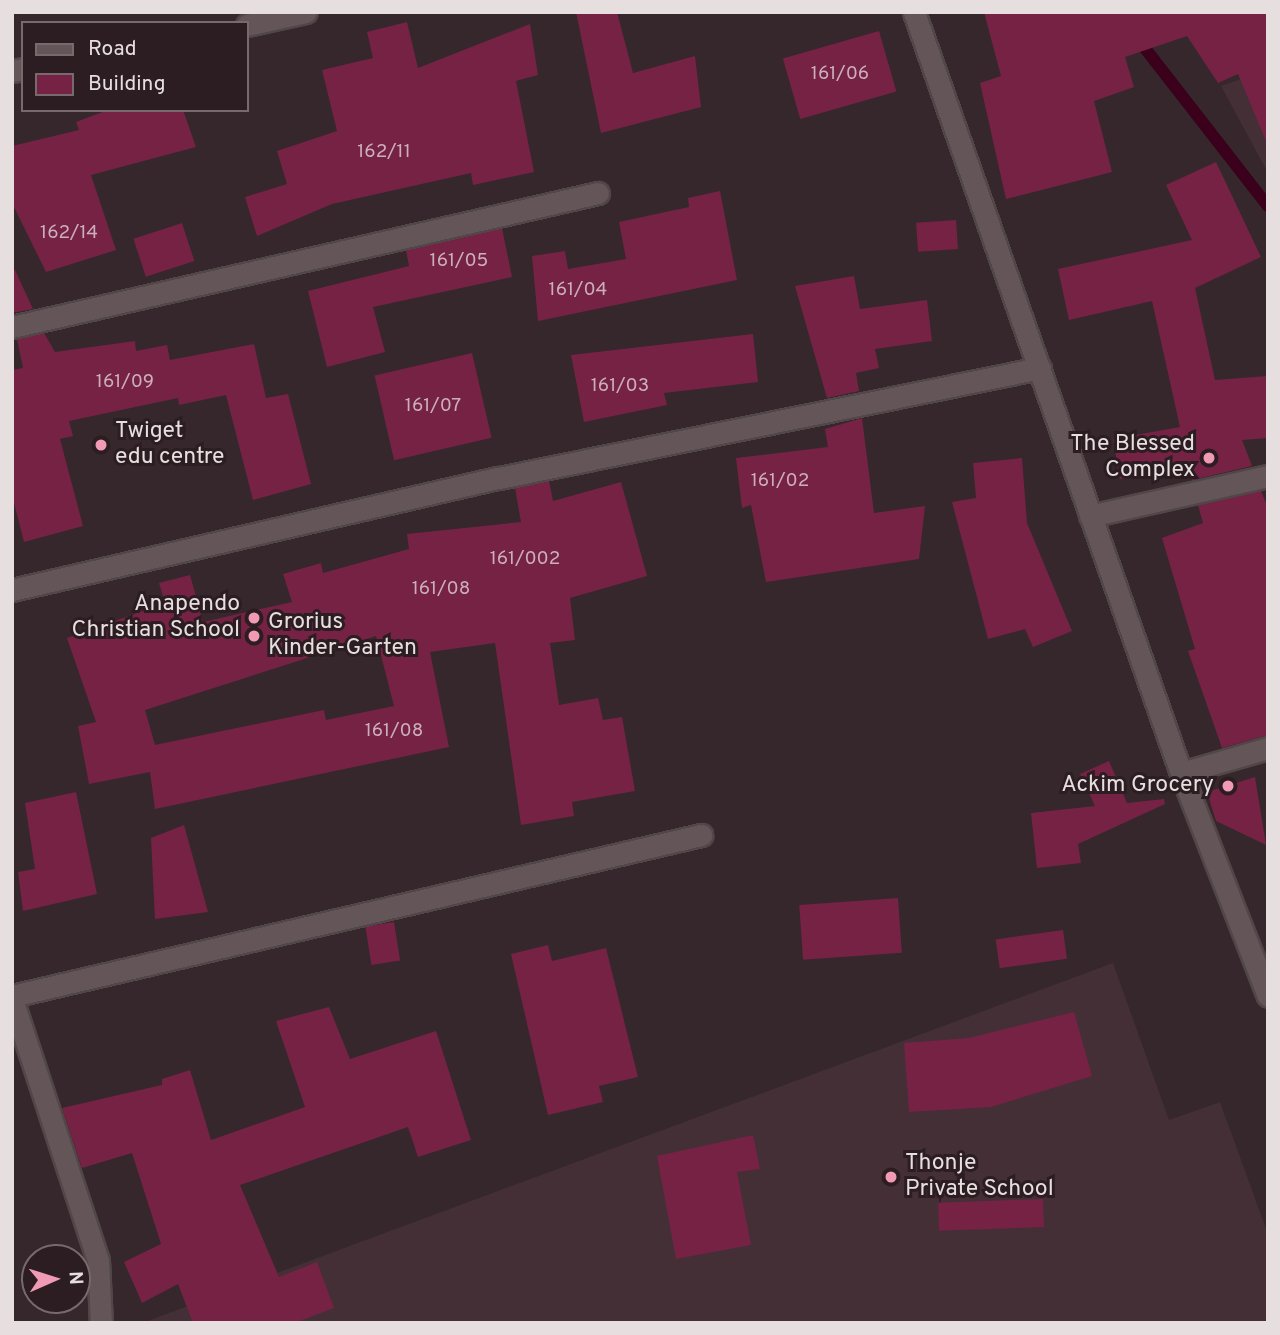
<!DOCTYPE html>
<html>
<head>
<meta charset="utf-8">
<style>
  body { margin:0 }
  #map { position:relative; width:1280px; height:1335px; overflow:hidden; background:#35272b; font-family:Overpass,sans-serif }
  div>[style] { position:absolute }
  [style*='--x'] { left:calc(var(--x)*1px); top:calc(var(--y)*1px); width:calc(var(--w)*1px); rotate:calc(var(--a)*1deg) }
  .built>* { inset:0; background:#432f35 }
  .stream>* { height:12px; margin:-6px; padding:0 6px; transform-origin:6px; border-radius:6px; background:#3b001b }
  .building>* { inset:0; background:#762245; transform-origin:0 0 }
  .roads { filter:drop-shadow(2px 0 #514648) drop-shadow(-2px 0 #514648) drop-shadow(0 2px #514648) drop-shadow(0 -2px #514648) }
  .minor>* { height:21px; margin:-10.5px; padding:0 10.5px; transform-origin:10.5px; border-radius:10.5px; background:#645559 }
  .dots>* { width:19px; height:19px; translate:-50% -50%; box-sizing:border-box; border:4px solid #2b1d21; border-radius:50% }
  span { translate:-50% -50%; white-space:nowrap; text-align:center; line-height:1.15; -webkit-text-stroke:6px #2b1d21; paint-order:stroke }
  .number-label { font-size:19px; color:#cbafb9 }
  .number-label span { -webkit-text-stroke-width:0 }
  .poi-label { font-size:23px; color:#e7dee0 }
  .left { translate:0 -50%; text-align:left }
  .right { translate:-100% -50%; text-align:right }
  .frame { position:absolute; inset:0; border:14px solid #e7dee0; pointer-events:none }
  .legend { position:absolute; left:21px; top:21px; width:228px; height:91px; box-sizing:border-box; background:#2b1d21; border:2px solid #766a6d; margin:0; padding:9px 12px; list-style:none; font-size:21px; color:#e7dee0 }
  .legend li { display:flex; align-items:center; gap:14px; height:35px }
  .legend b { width:35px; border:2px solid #766a6d }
  .north { position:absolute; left:21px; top:1244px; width:70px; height:70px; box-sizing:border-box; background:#2b1d21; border:2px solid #766a6d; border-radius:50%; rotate:87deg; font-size:19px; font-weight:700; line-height:28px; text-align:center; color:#e7dee0 }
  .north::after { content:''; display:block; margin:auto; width:24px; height:32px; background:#f09ab6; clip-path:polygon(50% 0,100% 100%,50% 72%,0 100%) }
</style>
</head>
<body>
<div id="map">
  <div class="built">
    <i style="clip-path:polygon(1268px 70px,1268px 173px,1221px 86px)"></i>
    <i style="clip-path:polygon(1113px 963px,1169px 1120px,1220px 1102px,1268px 1234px,1268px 1323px,142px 1323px)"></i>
  </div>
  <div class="stream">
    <i style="--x:1137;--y:38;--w:213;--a:52.1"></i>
  </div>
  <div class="building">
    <i style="clip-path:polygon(576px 12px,617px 12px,633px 73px,695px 56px,701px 107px,601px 133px)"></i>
    <i style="clip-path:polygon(984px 12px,1268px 12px,1268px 146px,1238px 74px,1218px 83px,1187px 36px,1125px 57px,1134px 87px,1094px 101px,1112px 172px,1006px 199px,980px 83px,1001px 76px)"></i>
    <i style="clip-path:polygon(407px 22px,418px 68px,530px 24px,538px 75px,516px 81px,534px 172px,473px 185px,471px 173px,332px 204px,257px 236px,245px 197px,287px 184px,277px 151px,337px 131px,322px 70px,373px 58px,367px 32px)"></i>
    <i style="left:879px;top:31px;width:63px;height:100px;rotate:74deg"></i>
    <i style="clip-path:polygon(108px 110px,183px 110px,196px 147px,91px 175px,116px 250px,46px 272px,12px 203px,12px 146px,79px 130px,76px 122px)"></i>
    <i style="clip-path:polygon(1216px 162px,1261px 257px,1195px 288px,1215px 380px,1268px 376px,1268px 438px,1242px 440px,1252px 466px,1192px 480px,1189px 466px,1120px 479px,1113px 439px,1180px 427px,1152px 301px,1069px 320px,1058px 269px,1192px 240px,1166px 185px)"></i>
    <i style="clip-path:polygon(720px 191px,737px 280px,538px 321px,532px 256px,565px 251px,568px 269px,626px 259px,619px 222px,689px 207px,688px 198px)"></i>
    <i style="left:956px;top:220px;width:29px;height:40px;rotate:86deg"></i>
    <i style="left:182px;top:223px;width:40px;height:51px;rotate:72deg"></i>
    <i style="clip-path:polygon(502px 228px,512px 277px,373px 307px,385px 352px,327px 367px,308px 291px,409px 266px,406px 250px)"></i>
    <i style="clip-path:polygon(15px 270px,33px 309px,12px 313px,12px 271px)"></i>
    <i style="clip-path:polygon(854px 276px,860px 309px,927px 300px,932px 341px,875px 349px,879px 368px,856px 373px,859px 391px,827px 398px,795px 286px)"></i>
    <i style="clip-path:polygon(44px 333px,55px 352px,135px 341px,136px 351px,167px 345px,170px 360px,254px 344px,266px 398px,288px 394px,311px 484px,253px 500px,226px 395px,179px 405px,178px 398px,69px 421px,73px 436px,60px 439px,83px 526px,24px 542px,12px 495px,12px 370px,23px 368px,17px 339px)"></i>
    <i style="clip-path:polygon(753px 334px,758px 382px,664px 393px,667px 405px,584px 422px,571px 355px)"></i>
    <i style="left:472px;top:353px;width:87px;height:100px;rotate:77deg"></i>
    <i style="clip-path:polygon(862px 418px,874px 513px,925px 506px,919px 559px,766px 582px,751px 505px,742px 508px,736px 458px,828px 447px,825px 429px)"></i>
    <i style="clip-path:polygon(1022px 458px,1027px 523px,1072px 631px,1033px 647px,1025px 629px,988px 639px,952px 502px,976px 498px,973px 463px)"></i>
    <i style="clip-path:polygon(evenodd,549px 481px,553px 501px,621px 482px,647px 576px,570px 598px,575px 640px,550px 643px,559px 705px,598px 698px,603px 720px,622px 717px,635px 791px,572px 802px,574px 816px,521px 825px,495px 643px,430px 652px,449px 747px,155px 809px,150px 772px,89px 784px,78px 726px,96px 722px,67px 638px,165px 603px,159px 583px,190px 575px,203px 622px,292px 602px,283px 574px,321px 563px,323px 573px,409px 549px,407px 534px,521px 522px,515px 488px,549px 481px,376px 636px,394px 706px,326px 720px,324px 710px,155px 745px,145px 710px,376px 636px)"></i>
    <i style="clip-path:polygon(1261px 491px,1268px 508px,1268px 735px,1222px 748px,1188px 651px,1195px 649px,1162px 538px,1203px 523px,1198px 505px)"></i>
    <i style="clip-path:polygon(1109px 761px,1127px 803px,1164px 799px,1165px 804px,1078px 844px,1081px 863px,1037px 868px,1031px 813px,1095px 806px,1080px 774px)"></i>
    <i style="clip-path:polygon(1255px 777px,1266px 845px,1216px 821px,1207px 792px)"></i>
    <i style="clip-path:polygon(76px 792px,97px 894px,23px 911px,18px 872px,35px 869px,25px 803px)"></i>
    <i style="clip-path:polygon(184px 825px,208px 912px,155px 919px,151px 838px)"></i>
    <i style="left:898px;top:898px;width:55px;height:99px;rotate:86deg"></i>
    <i style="left:394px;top:922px;width:39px;height:29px;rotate:81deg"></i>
    <i style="left:1063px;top:930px;width:29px;height:68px;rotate:82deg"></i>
    <i style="clip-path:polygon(548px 945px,552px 961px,606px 948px,638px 1077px,599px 1086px,603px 1102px,548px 1115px,511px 954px)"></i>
    <i style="clip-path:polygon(329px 1007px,350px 1059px,436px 1031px,471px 1140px,418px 1157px,408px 1127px,240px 1185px,279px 1277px,317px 1262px,334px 1308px,294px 1323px,193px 1323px,178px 1284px,142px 1303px,124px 1262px,161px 1244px,132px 1153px,82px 1168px,62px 1108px,162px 1085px,162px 1079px,190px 1070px,211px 1140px,305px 1107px,276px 1021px)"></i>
    <i style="clip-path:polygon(1074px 1012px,1092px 1076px,991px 1107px,909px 1112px,904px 1043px,969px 1038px)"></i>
    <i style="clip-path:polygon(753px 1135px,760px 1169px,737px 1172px,751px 1245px,676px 1259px,657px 1156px)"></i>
    <i style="left:1043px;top:1199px;width:28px;height:105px;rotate:88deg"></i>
  </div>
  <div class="roads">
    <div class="minor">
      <i style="--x:914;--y:12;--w:806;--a:70.67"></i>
      <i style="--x:1181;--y:773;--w:239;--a:68.7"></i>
      <i style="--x:247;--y:25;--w:60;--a:-12.4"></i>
      <i style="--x:12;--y:71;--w:11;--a:-10"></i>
      <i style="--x:12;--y:327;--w:601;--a:-12.88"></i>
      <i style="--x:1090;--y:516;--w:182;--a:-12.7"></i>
      <i style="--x:12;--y:590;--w:500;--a:-13"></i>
      <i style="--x:499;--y:478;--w:552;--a:-11.49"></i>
      <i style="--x:1181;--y:773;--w:91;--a:-16"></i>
      <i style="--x:12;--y:996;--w:708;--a:-13.15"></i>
      <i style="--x:12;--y:999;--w:275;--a:71.8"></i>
      <i style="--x:98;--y:1260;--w:63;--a:87.3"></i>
    </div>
  </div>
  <div class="dots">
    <i style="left:101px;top:445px;background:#f09ab6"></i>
    <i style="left:1209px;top:458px;background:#f09ab6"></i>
    <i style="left:254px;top:618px;background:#f09ab6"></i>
    <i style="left:254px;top:636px;background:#f09ab6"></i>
    <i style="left:1228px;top:786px;background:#f09ab6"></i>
    <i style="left:891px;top:1177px;background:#f09ab6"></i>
  </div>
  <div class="number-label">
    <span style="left:840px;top:75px">161/06</span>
    <span style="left:384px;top:153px">162/11</span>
    <span style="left:69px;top:234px">162/14</span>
    <span style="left:459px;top:262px">161/05</span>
    <span style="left:578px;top:291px">161/04</span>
    <span style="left:125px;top:383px">161/09</span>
    <span style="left:620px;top:387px">161/03</span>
    <span style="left:433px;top:407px">161/07</span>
    <span style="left:780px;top:482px">161/02</span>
    <span style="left:525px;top:560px">161/002</span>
    <span style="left:441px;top:590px">161/08</span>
    <span style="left:394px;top:732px">161/08</span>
  </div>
  <div class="poi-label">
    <span class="left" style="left:115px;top:445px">Twiget<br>edu centre</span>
    <span class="right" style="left:1195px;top:458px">The Blessed<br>Complex</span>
    <span class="right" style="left:240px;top:618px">Anapendo<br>Christian School</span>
    <span class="left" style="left:268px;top:636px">Grorius<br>Kinder-Garten</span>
    <span class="right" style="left:1214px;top:786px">Ackim Grocery</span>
    <span class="left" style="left:905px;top:1177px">Thonje<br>Private School</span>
  </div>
  <div class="frame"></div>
  <ul class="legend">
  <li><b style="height:9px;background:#645559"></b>Road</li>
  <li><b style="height:19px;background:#762245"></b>Building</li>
  </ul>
  <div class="north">N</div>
</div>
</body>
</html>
